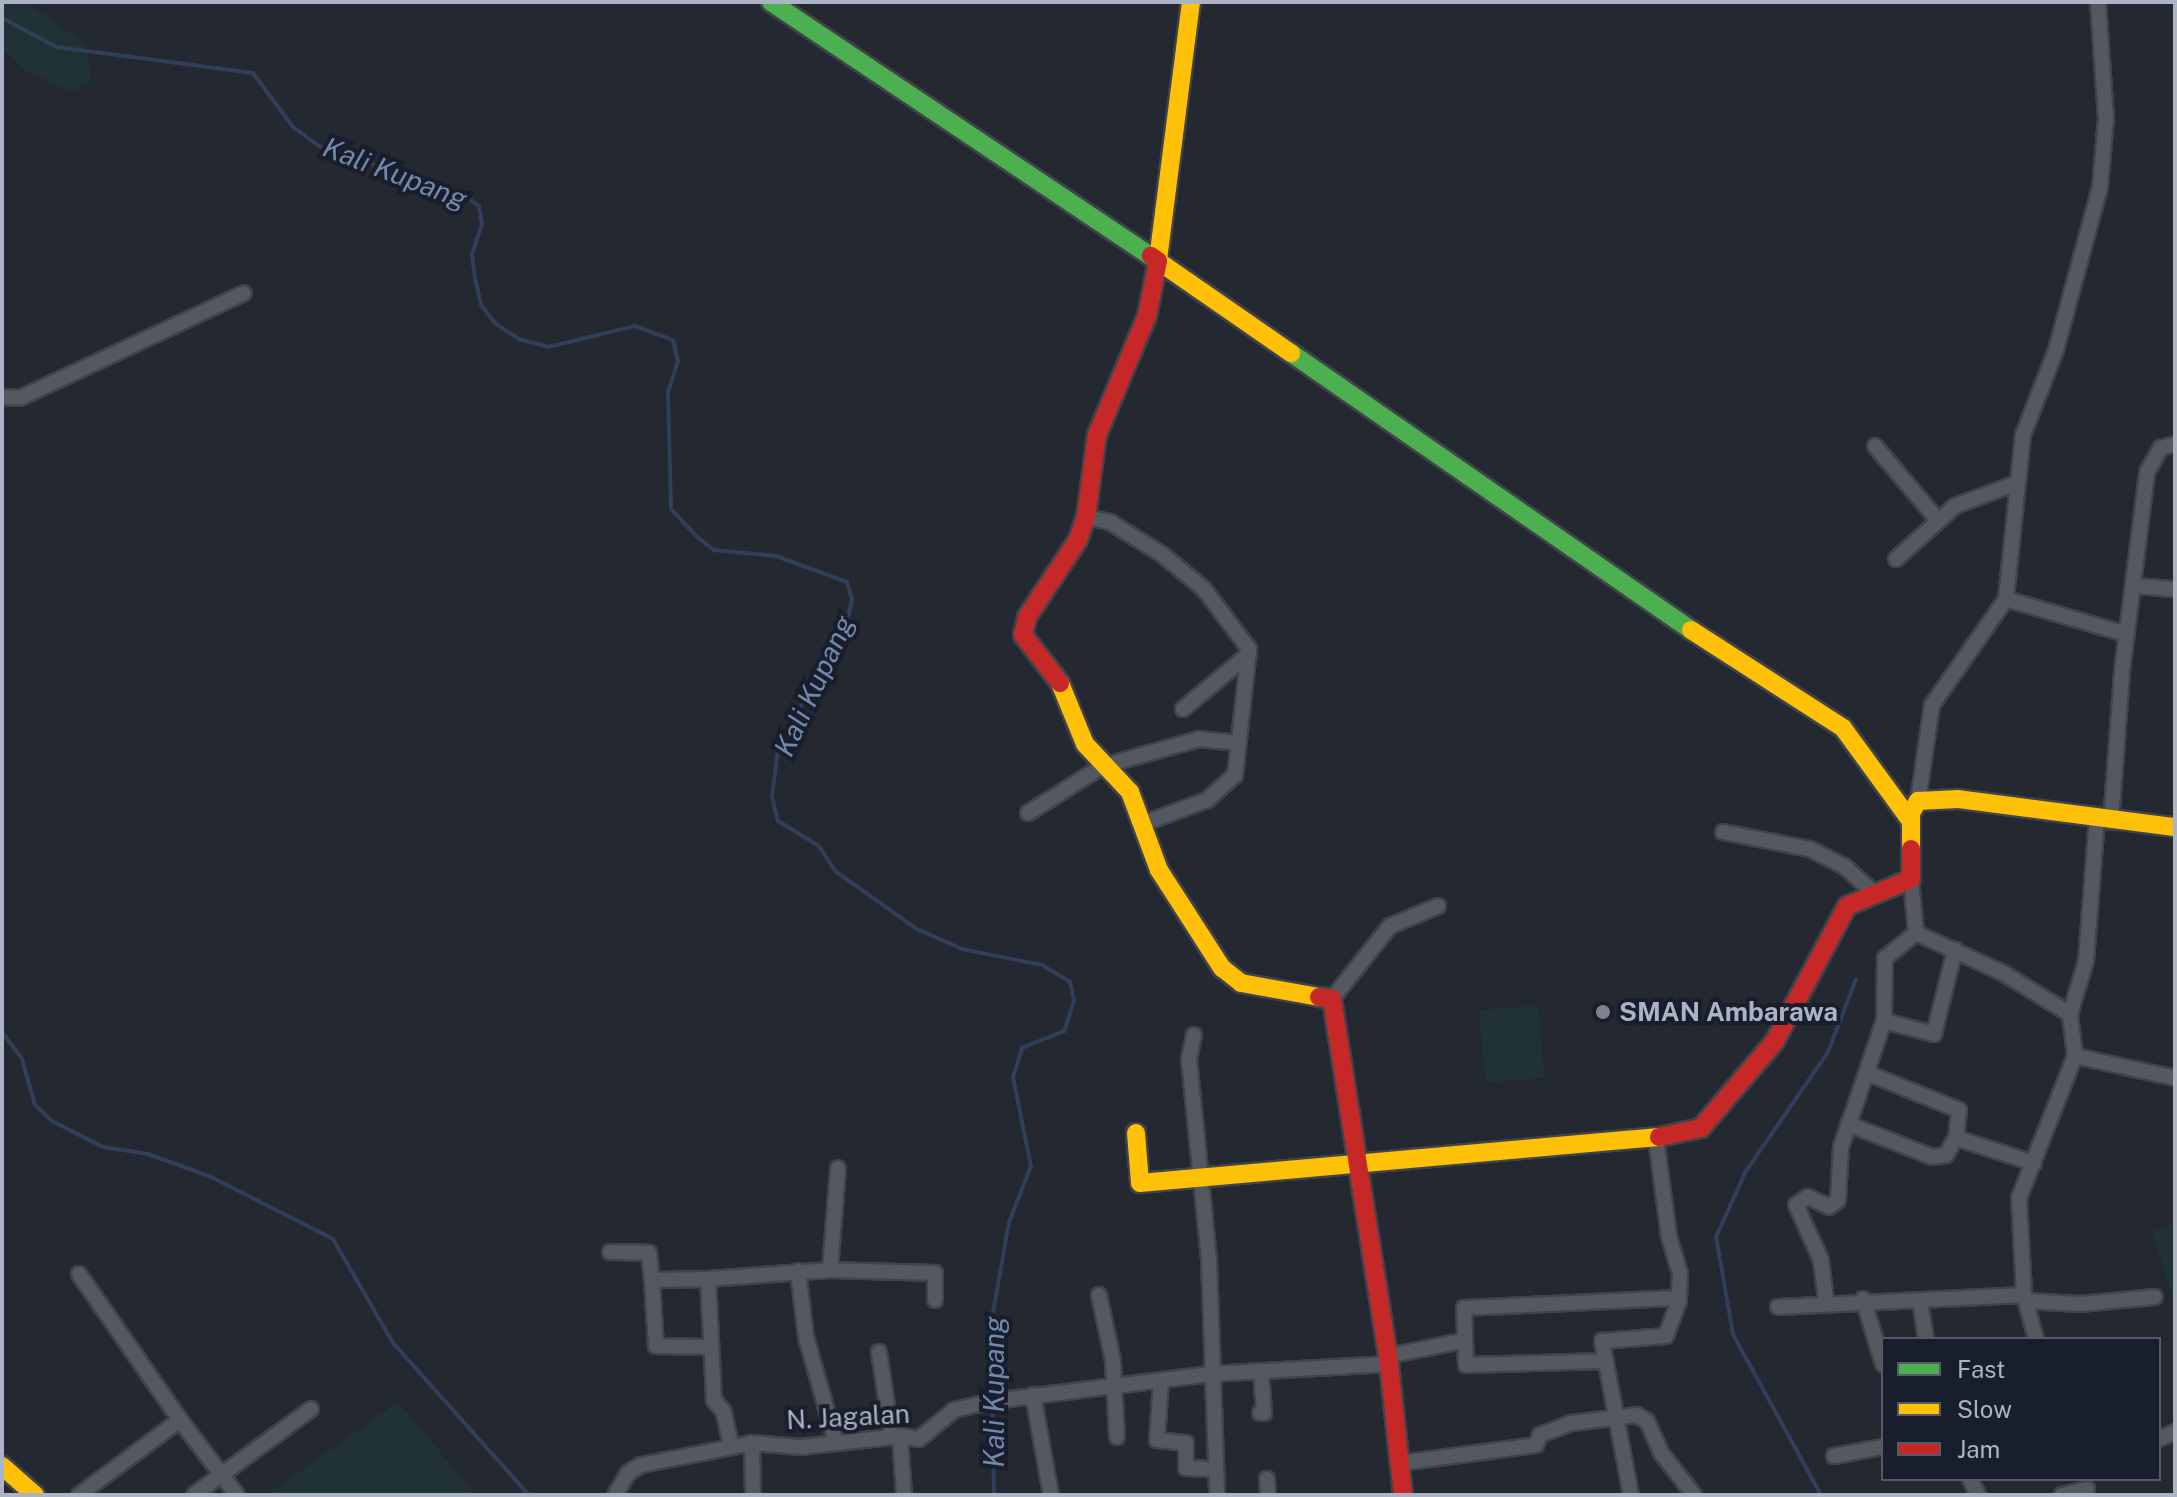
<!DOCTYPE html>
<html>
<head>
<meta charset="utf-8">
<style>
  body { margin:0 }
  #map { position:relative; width:2177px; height:1497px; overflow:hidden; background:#242831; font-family:"Public Sans",sans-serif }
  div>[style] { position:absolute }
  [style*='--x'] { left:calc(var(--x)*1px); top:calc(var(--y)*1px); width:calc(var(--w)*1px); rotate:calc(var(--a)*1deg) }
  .green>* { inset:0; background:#213236; transform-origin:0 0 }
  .stream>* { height:4px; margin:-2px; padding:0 2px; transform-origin:2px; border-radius:2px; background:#313f5a }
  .roads { filter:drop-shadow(2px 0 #40434a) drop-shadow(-2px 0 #40434a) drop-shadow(0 2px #40434a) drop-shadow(0 -2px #40434a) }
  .street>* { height:14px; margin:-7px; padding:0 7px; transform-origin:7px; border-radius:7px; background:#545860 }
  .fast>* { height:18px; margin:-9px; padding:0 9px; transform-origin:9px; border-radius:9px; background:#4caf50 }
  .slow>* { height:18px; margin:-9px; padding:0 9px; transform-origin:9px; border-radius:9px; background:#ffc107 }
  .jam>* { height:18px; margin:-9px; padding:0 9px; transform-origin:9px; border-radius:9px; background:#c62828 }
  .dots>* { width:22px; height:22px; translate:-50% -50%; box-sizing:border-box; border:4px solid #181e2b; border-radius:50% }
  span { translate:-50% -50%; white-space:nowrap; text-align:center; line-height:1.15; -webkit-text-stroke:8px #181e2b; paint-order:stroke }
  .poi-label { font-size:26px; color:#acb3c4; font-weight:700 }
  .left { translate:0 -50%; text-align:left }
  .street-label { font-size:26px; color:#acb3c4 }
  .water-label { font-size:28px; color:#7487ac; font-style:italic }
  .frame { position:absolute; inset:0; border:4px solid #acb3c4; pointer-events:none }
  .legend { position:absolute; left:1881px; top:1337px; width:280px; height:144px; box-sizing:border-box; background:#181e2b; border:2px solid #535a68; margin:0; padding:10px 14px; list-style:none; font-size:24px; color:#acb3c4 }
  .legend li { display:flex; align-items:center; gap:16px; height:40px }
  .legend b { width:40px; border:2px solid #535a68 }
</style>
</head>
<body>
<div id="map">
  <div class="green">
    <i style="clip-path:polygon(2px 2px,30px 5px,85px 43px,92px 81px,71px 92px,25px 70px,2px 49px)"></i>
    <i style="left:1538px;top:1005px;width:73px;height:59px;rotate:85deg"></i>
    <i style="clip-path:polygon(2175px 1224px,2175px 1304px,2152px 1231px)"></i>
    <i style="clip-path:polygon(398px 1402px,476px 1495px,266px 1495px)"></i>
  </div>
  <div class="stream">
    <i style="--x:2;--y:18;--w:61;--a:28.2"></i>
    <i style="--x:56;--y:47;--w:199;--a:7.5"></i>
    <i style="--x:253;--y:73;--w:67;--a:53.5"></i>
    <i style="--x:293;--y:127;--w:32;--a:36"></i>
    <i style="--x:319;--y:146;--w:154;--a:18.9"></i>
    <i style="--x:465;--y:196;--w:17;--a:36"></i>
    <i style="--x:479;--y:206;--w:18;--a:81"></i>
    <i style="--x:482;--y:224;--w:32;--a:108"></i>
    <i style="--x:472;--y:254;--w:24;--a:83"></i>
    <i style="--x:475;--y:278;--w:28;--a:77"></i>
    <i style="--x:481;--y:305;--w:24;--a:52"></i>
    <i style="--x:496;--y:324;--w:27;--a:33"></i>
    <i style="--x:519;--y:339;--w:30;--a:15"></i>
    <i style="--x:548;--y:347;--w:89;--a:-13.6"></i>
    <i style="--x:635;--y:326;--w:40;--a:20.2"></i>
    <i style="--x:673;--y:340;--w:22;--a:77"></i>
    <i style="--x:678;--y:361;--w:33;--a:108"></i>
    <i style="--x:668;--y:392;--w:117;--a:88.5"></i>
    <i style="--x:671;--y:509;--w:37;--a:47"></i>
    <i style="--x:696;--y:536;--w:23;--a:38"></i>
    <i style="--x:714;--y:550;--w:62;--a:5.5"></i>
    <i style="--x:776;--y:556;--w:76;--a:20.1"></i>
    <i style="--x:847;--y:582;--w:18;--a:74"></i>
    <i style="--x:852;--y:599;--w:35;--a:102"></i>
    <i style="--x:845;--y:633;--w:27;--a:129"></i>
    <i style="--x:828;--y:654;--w:109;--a:117.3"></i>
    <i style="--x:778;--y:751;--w:45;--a:97.6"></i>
    <i style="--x:772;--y:796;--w:26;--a:77"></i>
    <i style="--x:778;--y:821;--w:48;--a:31.4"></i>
    <i style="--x:819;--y:846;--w:30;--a:57"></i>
    <i style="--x:835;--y:871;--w:100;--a:35.3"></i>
    <i style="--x:917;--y:929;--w:49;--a:24"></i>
    <i style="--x:962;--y:949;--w:82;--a:11.3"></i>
    <i style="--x:1042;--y:965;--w:33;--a:31"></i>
    <i style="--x:1070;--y:982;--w:19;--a:78"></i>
    <i style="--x:1074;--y:1001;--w:32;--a:108"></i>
    <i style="--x:1064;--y:1031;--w:45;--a:158"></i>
    <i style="--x:1022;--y:1048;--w:30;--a:107"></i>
    <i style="--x:1013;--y:1077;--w:91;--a:78.6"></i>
    <i style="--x:1031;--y:1166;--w:60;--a:111.4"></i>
    <i style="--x:1009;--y:1222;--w:104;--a:100"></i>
    <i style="--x:991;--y:1324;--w:171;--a:89"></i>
    <i style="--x:2;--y:1032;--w:34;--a:53"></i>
    <i style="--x:22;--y:1059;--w:48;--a:74.2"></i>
    <i style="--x:35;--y:1105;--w:23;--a:43"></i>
    <i style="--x:52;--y:1121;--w:57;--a:27"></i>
    <i style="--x:103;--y:1147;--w:46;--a:8.8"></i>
    <i style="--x:148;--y:1154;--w:65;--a:19.8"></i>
    <i style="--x:209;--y:1176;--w:139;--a:26.9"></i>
    <i style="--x:333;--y:1239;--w:120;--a:60"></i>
    <i style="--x:393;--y:1343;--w:204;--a:48.2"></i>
    <i style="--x:1821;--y:1495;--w:183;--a:-118.7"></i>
    <i style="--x:1733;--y:1334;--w:98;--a:-99.9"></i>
    <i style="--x:1716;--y:1237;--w:72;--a:-65.6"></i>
    <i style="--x:1746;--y:1171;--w:145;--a:-55.4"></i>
    <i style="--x:1828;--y:1052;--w:78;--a:-69"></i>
  </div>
  <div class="roads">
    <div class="street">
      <i style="--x:2;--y:397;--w:18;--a:3"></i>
      <i style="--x:20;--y:398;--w:247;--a:-25.1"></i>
      <i style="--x:1875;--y:446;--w:96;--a:49.7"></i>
      <i style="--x:1086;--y:517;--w:25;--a:12"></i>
      <i style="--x:1110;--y:522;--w:62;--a:31.9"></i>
      <i style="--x:1163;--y:555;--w:53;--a:39.7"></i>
      <i style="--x:1204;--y:589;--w:75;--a:53.1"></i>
      <i style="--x:1249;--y:649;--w:127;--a:96.3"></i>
      <i style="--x:1235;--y:775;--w:38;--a:138"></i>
      <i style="--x:1207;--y:800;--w:69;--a:159.7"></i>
      <i style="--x:1896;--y:559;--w:79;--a:-41.9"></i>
      <i style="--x:1955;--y:506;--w:66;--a:-20.4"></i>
      <i style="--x:2137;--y:586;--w:38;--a:5"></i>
      <i style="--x:2006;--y:599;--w:125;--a:16.3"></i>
      <i style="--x:1183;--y:709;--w:86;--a:-39.8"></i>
      <i style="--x:1918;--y:801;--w:97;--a:-81.7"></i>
      <i style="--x:1932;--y:705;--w:129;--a:-55.1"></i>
      <i style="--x:2006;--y:599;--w:165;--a:-84.1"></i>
      <i style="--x:2023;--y:435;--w:91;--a:-68.8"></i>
      <i style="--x:2056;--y:350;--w:169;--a:-74.9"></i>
      <i style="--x:2100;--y:187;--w:68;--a:-85"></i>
      <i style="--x:2106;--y:119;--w:117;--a:-93.9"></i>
      <i style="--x:1028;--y:813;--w:89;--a:-32.1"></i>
      <i style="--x:1103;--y:766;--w:100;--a:-15.7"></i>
      <i style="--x:1199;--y:739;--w:40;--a:5.7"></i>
      <i style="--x:2111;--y:822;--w:151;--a:-85.8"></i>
      <i style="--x:2122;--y:671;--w:201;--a:-82.8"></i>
      <i style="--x:2147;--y:472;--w:28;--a:-60"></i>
      <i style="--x:2161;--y:448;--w:15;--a:-16"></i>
      <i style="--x:1723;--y:832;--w:89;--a:11.1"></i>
      <i style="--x:1810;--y:849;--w:38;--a:27"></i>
      <i style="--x:1844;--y:866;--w:40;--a:42"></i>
      <i style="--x:1911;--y:879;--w:54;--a:84.7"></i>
      <i style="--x:1916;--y:933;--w:96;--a:24.7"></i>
      <i style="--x:2003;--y:973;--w:79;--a:31.5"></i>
      <i style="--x:2070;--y:1014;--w:42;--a:83.2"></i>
      <i style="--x:2075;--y:1056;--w:153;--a:111.5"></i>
      <i style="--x:2019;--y:1198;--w:97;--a:87"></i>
      <i style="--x:2024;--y:1295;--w:46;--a:74.7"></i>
      <i style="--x:1332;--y:999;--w:93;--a:-51.5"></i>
      <i style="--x:1390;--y:926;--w:52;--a:-22.6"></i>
      <i style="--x:2070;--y:1014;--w:55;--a:-73.2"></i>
      <i style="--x:2086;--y:961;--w:142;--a:-85.6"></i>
      <i style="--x:1884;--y:1021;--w:52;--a:14.6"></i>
      <i style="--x:1934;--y:1034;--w:87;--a:-76"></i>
      <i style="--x:1194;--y:1035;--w:25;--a:102"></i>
      <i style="--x:1189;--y:1059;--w:203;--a:84.3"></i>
      <i style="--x:1209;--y:1261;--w:234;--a:88"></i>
      <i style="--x:2075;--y:1056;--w:102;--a:12.4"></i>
      <i style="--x:1867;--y:1073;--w:99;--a:21.9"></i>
      <i style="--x:1959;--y:1110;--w:28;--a:96"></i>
      <i style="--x:1956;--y:1138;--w:82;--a:17.8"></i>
      <i style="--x:1848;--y:1124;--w:90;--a:21.4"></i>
      <i style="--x:1932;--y:1157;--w:14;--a:-8"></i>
      <i style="--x:1946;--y:1155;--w:20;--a:-60"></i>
      <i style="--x:610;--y:1252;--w:39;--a:1"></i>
      <i style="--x:649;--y:1253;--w:27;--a:84"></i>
      <i style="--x:830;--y:1270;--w:102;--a:-85.5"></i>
      <i style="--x:798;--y:1271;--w:66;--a:83.1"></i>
      <i style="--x:806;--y:1337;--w:110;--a:74.2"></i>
      <i style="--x:79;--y:1274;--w:178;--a:55.3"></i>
      <i style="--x:708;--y:1279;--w:56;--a:179"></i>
      <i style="--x:652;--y:1280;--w:66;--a:86.5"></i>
      <i style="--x:656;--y:1346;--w:55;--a:1"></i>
      <i style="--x:1099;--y:1295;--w:67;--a:78"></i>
      <i style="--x:1113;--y:1361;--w:76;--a:87"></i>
      <i style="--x:1863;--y:1299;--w:68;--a:72.9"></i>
      <i style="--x:1826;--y:1301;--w:41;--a:-97"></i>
      <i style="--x:1821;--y:1260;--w:60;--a:-114.4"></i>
      <i style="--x:1796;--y:1205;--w:14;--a:-34"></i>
      <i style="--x:1808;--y:1197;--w:23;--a:25"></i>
      <i style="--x:1829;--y:1207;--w:11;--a:-38"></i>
      <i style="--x:1838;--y:1200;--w:53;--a:-86.8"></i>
      <i style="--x:1841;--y:1147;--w:133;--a:-71.2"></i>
      <i style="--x:1884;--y:1021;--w:63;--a:-89.1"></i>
      <i style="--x:1885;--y:958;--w:40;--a:-39"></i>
      <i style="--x:1920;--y:1301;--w:38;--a:81"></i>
      <i style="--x:2026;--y:1301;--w:54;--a:3.2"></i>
      <i style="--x:2080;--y:1304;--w:75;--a:-5.3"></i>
      <i style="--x:1778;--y:1307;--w:246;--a:-2.8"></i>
      <i style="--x:879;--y:1352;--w:86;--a:81.3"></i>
      <i style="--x:1388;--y:1356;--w:76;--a:-11.5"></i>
      <i style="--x:1606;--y:1361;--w:140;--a:178.4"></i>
      <i style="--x:1466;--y:1365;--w:57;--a:-92"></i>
      <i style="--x:1464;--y:1308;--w:215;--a:-2.7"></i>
      <i style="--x:1161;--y:1381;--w:59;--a:93.9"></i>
      <i style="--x:1157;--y:1440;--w:29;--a:6"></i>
      <i style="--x:1186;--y:1443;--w:25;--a:90"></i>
      <i style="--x:1186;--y:1468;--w:29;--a:2"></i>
      <i style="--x:1033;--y:1395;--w:102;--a:79.8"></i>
      <i style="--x:1002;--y:1400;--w:210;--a:-7.1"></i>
      <i style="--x:1210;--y:1374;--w:179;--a:-3.2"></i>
      <i style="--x:1260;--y:1413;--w:4;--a:0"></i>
      <i style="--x:1264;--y:1413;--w:42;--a:-94.1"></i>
      <i style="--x:900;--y:1436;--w:59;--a:86.1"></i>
      <i style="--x:2159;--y:1439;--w:17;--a:-24"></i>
      <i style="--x:752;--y:1443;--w:52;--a:88.9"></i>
      <i style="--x:731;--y:1446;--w:35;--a:-102"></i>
      <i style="--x:724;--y:1412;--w:16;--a:-130"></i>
      <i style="--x:714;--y:1400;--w:121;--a:-92.8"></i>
      <i style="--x:708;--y:1279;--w:122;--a:-4.2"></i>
      <i style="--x:830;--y:1270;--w:105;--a:1.6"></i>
      <i style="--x:935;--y:1273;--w:27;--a:90"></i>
      <i style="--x:1834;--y:1456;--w:50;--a:-10.4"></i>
      <i style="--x:1400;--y:1463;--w:137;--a:-7.5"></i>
      <i style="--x:1536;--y:1445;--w:11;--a:-68"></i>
      <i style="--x:1540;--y:1435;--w:34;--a:-21"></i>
      <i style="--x:1572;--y:1423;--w:65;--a:-7"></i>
      <i style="--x:1637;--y:1415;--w:12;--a:31"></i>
      <i style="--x:1647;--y:1421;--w:36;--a:66"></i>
      <i style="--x:1662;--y:1454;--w:52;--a:52"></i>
      <i style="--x:1267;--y:1479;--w:16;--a:86"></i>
      <i style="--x:1970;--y:1479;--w:18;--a:63"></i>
      <i style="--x:79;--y:1495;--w:126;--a:-36.6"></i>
      <i style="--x:180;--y:1420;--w:94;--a:52.8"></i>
      <i style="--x:194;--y:1495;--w:145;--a:-36.3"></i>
      <i style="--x:615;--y:1495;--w:26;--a:-59"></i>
      <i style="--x:628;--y:1473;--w:15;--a:-32"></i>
      <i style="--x:641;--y:1465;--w:113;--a:-11.2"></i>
      <i style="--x:752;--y:1443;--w:49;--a:4.7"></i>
      <i style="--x:801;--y:1447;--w:100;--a:-6.3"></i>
      <i style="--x:900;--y:1436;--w:19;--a:9"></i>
      <i style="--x:919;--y:1439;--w:45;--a:-39.6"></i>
      <i style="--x:954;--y:1410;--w:31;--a:-13"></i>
      <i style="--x:1631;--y:1495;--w:157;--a:-100.7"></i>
      <i style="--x:1602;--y:1341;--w:64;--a:-4.5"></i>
      <i style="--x:1666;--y:1336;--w:37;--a:-70"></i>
      <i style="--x:1679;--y:1301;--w:28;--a:-88"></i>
      <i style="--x:1680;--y:1273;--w:39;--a:-107"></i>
      <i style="--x:1669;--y:1236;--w:98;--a:-97.6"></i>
      <i style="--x:2062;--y:1495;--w:26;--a:-13"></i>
    </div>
    <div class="fast">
      <i style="--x:771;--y:2;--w:457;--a:33.8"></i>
      <i style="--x:1291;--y:353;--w:487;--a:34.7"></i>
    </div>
    <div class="slow">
      <i style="--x:1191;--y:2;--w:261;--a:97.3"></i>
      <i style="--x:1158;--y:261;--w:162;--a:34.7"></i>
      <i style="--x:1691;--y:630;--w:181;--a:32.8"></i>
      <i style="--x:1843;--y:728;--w:114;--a:53.9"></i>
      <i style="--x:1060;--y:683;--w:66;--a:67.7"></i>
      <i style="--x:1085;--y:744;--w:66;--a:46.8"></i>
      <i style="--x:1130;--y:792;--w:83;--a:69.6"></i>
      <i style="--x:1159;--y:870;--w:117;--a:57.3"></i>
      <i style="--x:1222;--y:968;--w:24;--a:38"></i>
      <i style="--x:1241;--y:983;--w:79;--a:10.2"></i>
      <i style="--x:1911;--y:849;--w:36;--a:-90"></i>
      <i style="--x:1911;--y:813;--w:14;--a:-60"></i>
      <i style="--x:1918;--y:801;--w:40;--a:-2.9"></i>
      <i style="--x:1958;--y:799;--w:219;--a:7.4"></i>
      <i style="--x:1136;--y:1133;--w:50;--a:85.4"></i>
      <i style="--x:1140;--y:1183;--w:521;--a:-5.07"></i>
      <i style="--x:2;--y:1466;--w:44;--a:41.3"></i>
    </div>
    <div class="jam">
      <i style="--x:1060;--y:683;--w:61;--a:-127.6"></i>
      <i style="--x:1023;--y:635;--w:18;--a:-77"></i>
      <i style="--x:1027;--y:617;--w:92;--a:-56.5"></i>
      <i style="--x:1078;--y:540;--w:24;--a:-71"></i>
      <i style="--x:1086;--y:517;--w:83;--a:-82.4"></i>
      <i style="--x:1097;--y:435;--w:129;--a:-67.2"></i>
      <i style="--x:1147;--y:316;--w:56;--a:-78.7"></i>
      <i style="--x:1158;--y:261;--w:9;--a:-144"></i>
      <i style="--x:1319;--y:997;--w:13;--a:9"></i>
      <i style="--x:1332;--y:999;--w:369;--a:81.1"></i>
      <i style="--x:1389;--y:1364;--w:132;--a:83.9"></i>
      <i style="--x:1659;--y:1137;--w:43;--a:-12.1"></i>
      <i style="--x:1701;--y:1128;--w:114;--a:-49.6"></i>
      <i style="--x:1775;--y:1041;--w:153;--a:-61.9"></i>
      <i style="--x:1847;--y:906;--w:69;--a:-22.9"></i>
      <i style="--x:1911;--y:879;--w:30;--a:-90"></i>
    </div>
  </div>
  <div class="dots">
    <i style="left:1603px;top:1012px;background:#7c8291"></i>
  </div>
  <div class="poi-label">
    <span class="left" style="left:1619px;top:1012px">SMAN Ambarawa</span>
  </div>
  <div class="street-label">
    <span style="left:848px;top:1417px;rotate:-3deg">N. Jagalan</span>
  </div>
  <div class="water-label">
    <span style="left:395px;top:173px;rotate:21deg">Kali Kupang</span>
    <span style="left:814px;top:686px;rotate:-65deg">Kali Kupang</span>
    <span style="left:994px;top:1392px;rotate:-90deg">Kali Kupang</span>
  </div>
  <div class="frame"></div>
  <ul class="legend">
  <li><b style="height:10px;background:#4caf50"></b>Fast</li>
  <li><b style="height:10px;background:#ffc107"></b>Slow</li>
  <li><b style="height:10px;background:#c62828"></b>Jam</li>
  </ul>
</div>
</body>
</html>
